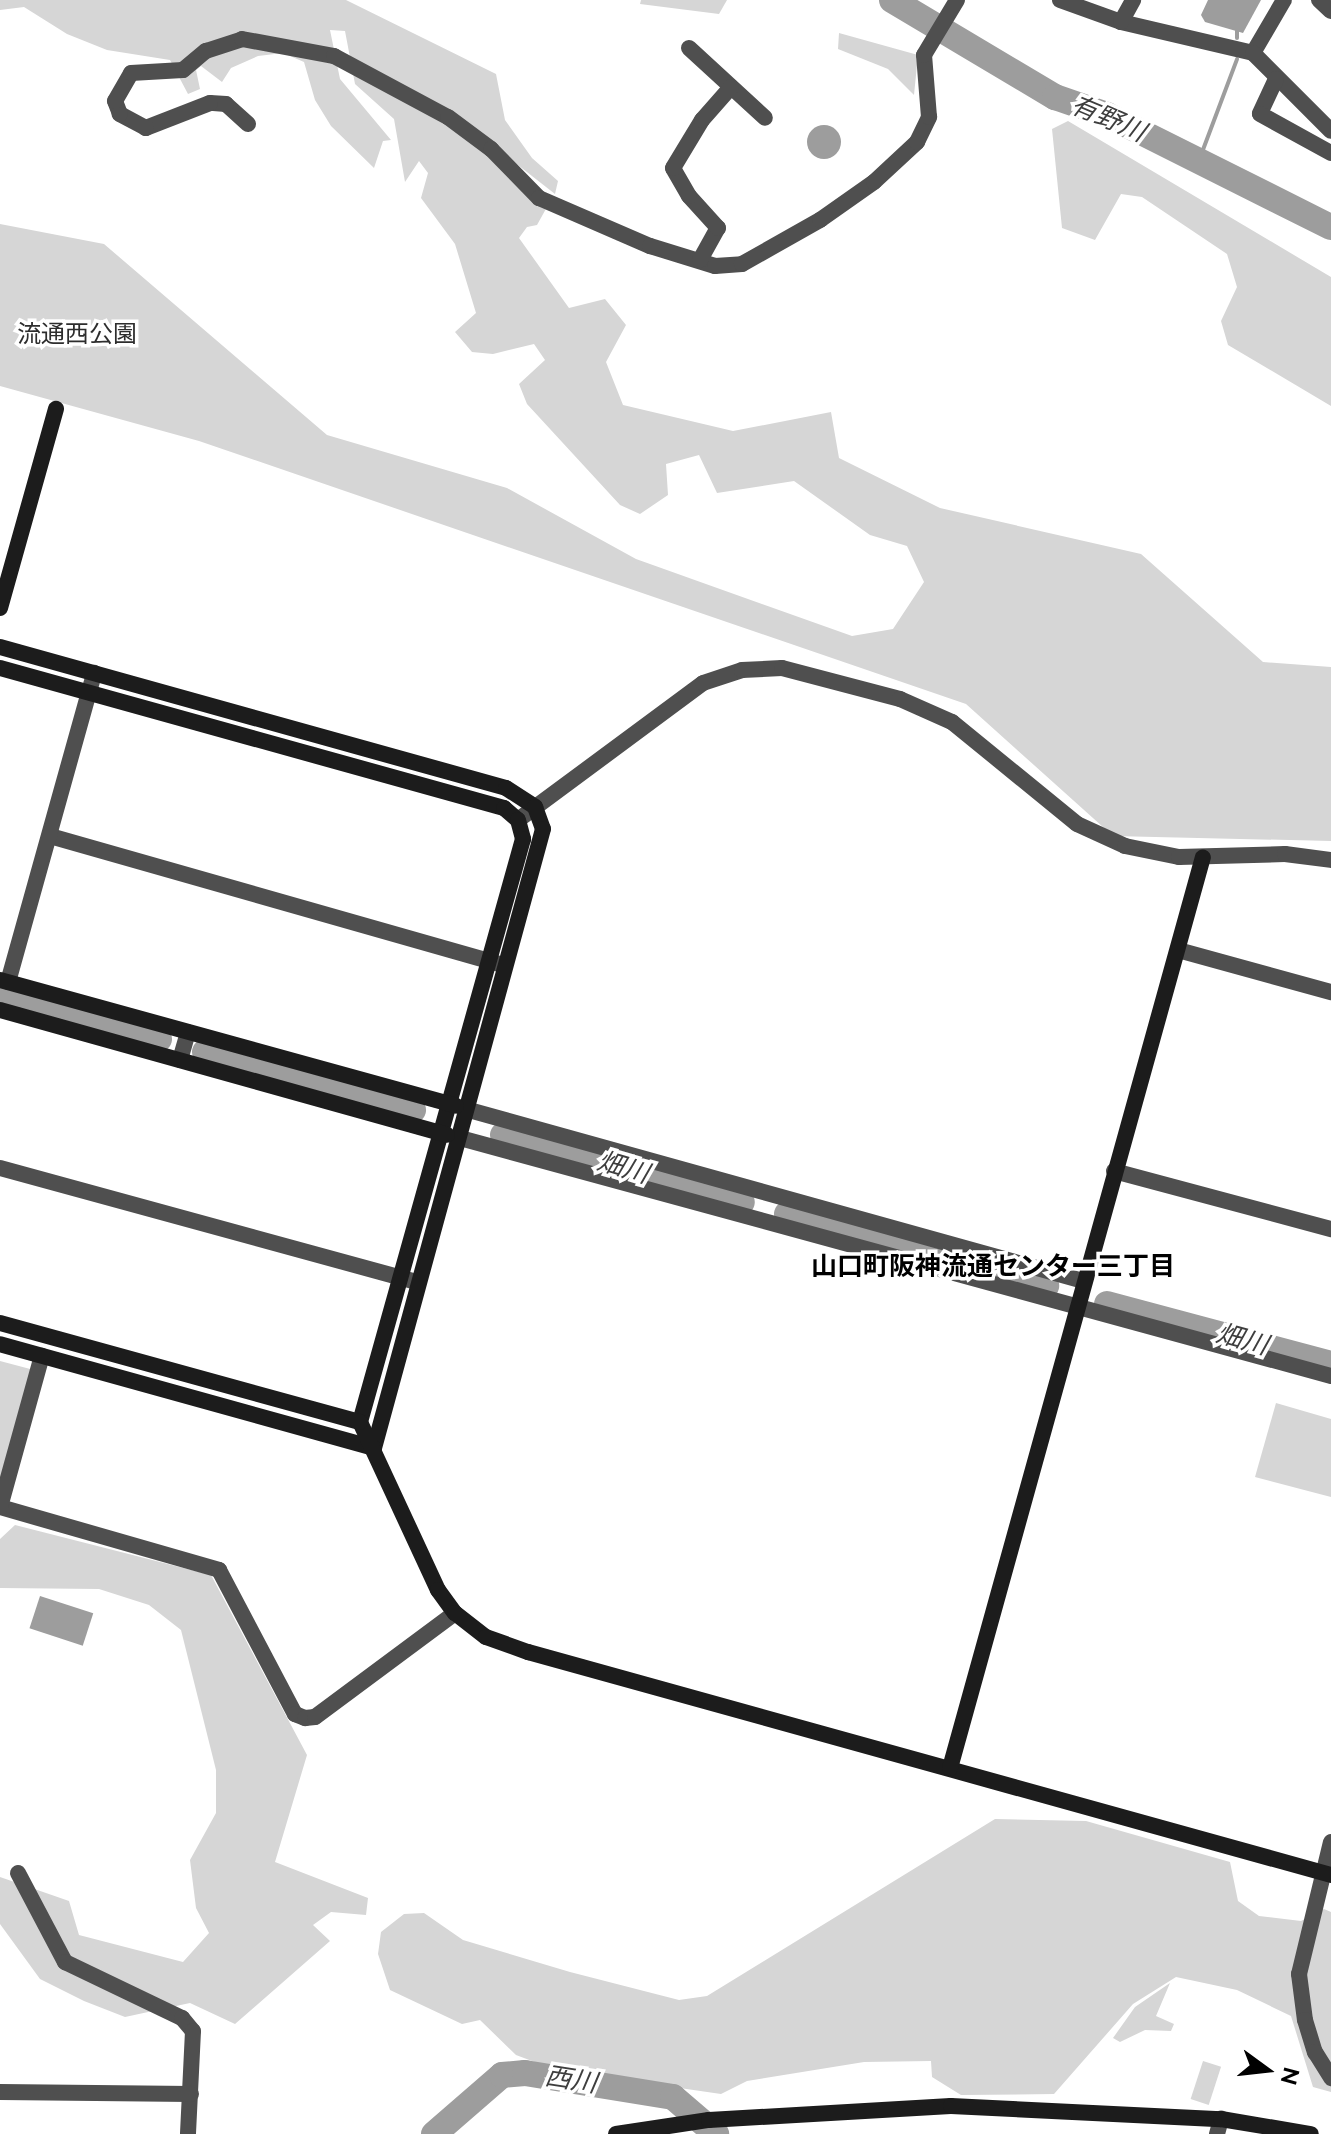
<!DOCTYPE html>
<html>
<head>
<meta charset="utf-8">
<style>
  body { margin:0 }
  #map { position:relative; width:1331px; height:2134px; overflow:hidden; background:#fff; font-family:Raleway,"Noto Sans JP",sans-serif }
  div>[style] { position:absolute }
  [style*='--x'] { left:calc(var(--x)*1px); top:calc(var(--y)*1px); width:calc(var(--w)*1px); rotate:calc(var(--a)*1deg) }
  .green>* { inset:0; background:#d6d6d6; transform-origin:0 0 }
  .water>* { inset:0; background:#9d9d9d; transform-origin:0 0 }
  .round { border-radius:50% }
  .stream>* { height:4px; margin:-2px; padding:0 2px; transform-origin:2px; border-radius:2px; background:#9d9d9d }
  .river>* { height:26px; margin:-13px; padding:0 13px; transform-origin:13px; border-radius:13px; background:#9d9d9d }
  .street>* { height:16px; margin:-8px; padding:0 8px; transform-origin:8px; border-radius:8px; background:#4f4f4f }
  .secondary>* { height:16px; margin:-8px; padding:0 8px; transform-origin:8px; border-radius:8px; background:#1c1c1c }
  span { translate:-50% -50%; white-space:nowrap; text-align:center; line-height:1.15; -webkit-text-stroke:7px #fff; paint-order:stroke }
  .park-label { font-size:24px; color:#2d2d2d }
  .water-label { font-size:26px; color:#3e3e3e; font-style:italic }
  .neighbourhood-label { font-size:26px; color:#000; font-weight:700 }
  .north { position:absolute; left:1227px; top:2030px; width:80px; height:80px; -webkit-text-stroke:6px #fff; paint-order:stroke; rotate:105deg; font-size:22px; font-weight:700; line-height:32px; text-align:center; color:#000 }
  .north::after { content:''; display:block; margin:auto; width:28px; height:36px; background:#000; clip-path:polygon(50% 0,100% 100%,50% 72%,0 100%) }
</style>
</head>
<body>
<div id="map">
  <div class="green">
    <i style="clip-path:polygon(0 0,346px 0,496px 74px,505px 120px,532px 158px,558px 181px,555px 194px,504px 154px,547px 207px,537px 225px,527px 227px,519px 238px,569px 308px,605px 299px,626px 325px,606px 362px,623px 405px,733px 431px,831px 412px,839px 458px,940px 508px,1141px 554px,1263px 662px,1331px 667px,1331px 841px,1113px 836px,966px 704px,199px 441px,0 386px,0 224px,104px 244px,327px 435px,507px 488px,636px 559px,852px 636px,893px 629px,924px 582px,907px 546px,870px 535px,794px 481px,717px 493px,699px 455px,666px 464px,668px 495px,640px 514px,620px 505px,527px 404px,519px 384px,545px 360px,534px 344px,493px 354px,472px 352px,455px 332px,476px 313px,455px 244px,421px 198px,428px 173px,419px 161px,405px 182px,394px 119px,355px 84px,345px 31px,330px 30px,340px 79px,391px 140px,383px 141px,374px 168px,331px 126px,315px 100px,304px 62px,283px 53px,258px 56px,231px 68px,222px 82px,201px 66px,196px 70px,200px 89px,188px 94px,170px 60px,107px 50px,67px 34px,24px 7px,0 10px)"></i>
    <i style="clip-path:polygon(641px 0,727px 0,719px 14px,640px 4px)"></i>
    <i style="clip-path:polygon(839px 33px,918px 55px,914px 95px,888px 69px,838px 49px)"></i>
    <i style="clip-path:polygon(1068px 121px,1331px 277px,1331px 406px,1228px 345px,1221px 321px,1237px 287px,1227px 254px,1142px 197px,1121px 194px,1095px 240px,1062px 228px,1052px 129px)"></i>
    <i style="clip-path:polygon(0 1361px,34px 1370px,0 1485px)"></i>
    <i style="clip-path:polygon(1276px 1403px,1331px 1419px,1331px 1497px,1255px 1477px)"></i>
    <i style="clip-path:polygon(15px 1525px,211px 1575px,307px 1755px,275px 1862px,368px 1898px,366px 1915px,331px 1912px,313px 1925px,330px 1941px,235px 2024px,190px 2003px,125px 2017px,84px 2001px,40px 1979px,0 1924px,0 1877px,69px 1901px,79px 1935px,183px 1962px,209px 1933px,196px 1908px,190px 1860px,216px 1813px,216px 1770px,181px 1630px,149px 1605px,99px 1589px,0 1588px,0 1539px)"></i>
    <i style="clip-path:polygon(995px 1819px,1086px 1821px,1230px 1862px,1238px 1901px,1259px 1916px,1301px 1921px,1324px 1909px,1331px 1912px,1331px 2092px,1313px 2087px,1291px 2016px,1237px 1990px,1176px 1977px,1133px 2004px,1054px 2094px,961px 2095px,932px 2077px,931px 2061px,864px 2062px,747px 2081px,721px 2094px,556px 2070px,516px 2055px,480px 2020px,462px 2024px,390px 1990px,378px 1954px,381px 1932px,404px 1914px,424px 1913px,463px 1940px,570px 1972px,679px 2000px,707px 1996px)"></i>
    <i style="clip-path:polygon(1170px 1983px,1156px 2016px,1174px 2024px,1171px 2031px,1145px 2030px,1120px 2042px,1113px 2038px,1135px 2007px)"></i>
    <i style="left:1203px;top:2061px;width:19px;height:40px;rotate:18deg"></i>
  </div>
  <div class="water">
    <i style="clip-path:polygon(1208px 0,1261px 0,1243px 33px,1205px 22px,1201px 15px)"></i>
    <i class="round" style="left:807px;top:125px;width:34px;height:34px"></i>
    <i style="left:40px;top:1596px;width:56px;height:34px;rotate:18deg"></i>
  </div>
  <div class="stream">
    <i style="--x:1237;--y:31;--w:7;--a:90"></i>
    <i style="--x:1198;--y:163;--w:111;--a:-69.4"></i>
  </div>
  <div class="river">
    <i style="--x:892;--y:0;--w:190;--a:30.8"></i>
    <i style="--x:1055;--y:97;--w:55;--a:19.1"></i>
    <i style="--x:1107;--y:115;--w:250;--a:26.6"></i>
    <i style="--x:0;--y:995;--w:165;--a:15.5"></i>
    <i style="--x:205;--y:1052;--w:216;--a:15.6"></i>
    <i style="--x:503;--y:1135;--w:248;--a:15.7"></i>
    <i style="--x:787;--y:1214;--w:269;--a:15.5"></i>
    <i style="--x:1107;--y:1304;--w:232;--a:15"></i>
    <i style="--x:434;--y:2134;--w:90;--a:-40.9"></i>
    <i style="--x:502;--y:2075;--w:23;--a:-5"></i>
    <i style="--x:525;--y:2073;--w:150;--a:9.2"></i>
    <i style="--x:673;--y:2097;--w:57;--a:40.7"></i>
  </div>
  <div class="street">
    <i style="--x:1060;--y:0;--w:65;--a:19.8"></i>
    <i style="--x:1121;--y:22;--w:136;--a:13.2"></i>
    <i style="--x:1253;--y:53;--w:61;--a:-59.7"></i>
    <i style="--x:1319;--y:0;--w:16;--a:43"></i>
    <i style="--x:1121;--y:22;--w:25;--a:-61"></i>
    <i style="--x:689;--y:48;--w:103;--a:42.6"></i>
    <i style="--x:1253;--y:53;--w:110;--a:45"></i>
    <i style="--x:1276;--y:79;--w:38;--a:115"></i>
    <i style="--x:1260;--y:114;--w:81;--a:28.8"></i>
    <i style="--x:248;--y:124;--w:30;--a:-138"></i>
    <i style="--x:226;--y:104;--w:16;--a:-176"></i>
    <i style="--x:210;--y:103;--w:69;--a:158.7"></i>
    <i style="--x:146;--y:128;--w:30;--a:-152"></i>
    <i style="--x:120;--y:114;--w:14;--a:-111"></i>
    <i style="--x:115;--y:101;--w:32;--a:-60"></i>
    <i style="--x:131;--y:73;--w:52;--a:-3.3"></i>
    <i style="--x:183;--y:70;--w:30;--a:-40"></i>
    <i style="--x:206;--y:51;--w:38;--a:-18"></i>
    <i style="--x:242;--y:39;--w:94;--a:10.5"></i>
    <i style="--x:334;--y:56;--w:129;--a:28.2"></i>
    <i style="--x:448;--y:117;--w:54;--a:36.7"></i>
    <i style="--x:491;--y:149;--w:69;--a:45.6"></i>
    <i style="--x:539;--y:198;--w:121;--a:23.4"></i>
    <i style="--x:650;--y:246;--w:68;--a:17.1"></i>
    <i style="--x:715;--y:266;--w:27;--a:-4"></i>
    <i style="--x:742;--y:264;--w:90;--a:-29.4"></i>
    <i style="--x:820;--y:220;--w:66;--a:-35.1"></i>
    <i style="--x:874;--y:182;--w:59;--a:-42.9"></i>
    <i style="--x:917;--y:142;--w:28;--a:-64"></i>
    <i style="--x:929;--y:117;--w:62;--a:-94.6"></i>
    <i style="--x:924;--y:55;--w:64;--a:-59"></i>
    <i style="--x:700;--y:260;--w:37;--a:-61"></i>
    <i style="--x:718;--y:228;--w:43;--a:-132.2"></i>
    <i style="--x:689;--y:196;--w:32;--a:-120"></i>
    <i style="--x:673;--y:168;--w:56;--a:-58.9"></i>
    <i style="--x:702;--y:120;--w:44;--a:-48.7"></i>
    <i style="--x:518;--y:820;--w:230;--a:-36.5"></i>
    <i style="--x:703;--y:683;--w:41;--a:-18.4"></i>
    <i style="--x:742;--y:670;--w:40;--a:-2.9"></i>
    <i style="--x:782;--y:668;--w:122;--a:14.7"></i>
    <i style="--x:900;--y:699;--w:57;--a:23.9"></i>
    <i style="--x:952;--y:722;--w:161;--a:39.2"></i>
    <i style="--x:1077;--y:824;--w:53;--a:24.6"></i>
    <i style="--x:1125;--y:846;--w:55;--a:11.5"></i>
    <i style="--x:1179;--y:857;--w:106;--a:-1.6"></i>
    <i style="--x:1285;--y:854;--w:46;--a:7.4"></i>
    <i style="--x:50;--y:836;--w:471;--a:15.9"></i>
    <i style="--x:1178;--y:950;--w:159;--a:15.4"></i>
    <i style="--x:8;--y:982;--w:321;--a:-74.4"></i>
    <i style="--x:180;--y:1060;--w:29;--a:-74"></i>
    <i style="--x:469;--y:1110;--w:637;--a:15.56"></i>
    <i style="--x:460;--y:1138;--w:903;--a:15.28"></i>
    <i style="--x:0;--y:1168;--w:429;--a:15.3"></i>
    <i style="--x:1114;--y:1171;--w:225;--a:15"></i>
    <i style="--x:0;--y:1507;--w:228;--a:16"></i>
    <i style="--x:219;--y:1570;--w:163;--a:62.2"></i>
    <i style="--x:295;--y:1714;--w:11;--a:22"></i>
    <i style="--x:305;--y:1718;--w:10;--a:-6"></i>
    <i style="--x:315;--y:1717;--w:174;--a:-36.6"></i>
    <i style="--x:0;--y:1507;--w:157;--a:-74.5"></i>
    <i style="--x:1331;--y:1842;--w:136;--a:103.6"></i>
    <i style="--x:1299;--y:1974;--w:46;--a:82.6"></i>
    <i style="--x:1305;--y:2020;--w:34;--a:73"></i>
    <i style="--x:1315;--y:2052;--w:31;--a:58"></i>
    <i style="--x:18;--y:1873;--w:101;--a:62.2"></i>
    <i style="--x:65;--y:1962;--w:130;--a:25.6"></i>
    <i style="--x:182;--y:2018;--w:17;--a:50"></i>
    <i style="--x:193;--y:2031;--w:103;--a:92.8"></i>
    <i style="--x:0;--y:2092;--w:191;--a:0.6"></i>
    <i style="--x:1217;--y:2134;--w:16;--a:-75"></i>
  </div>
  <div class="secondary">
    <i style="--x:0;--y:608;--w:207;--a:-74.3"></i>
    <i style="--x:0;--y:647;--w:525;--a:15.57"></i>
    <i style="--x:506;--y:788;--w:35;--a:33"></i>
    <i style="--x:535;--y:807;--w:23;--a:70"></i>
    <i style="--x:543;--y:829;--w:642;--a:105.27"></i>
    <i style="--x:374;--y:1448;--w:388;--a:-164.5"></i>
    <i style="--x:0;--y:668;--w:523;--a:15.52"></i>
    <i style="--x:504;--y:808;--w:18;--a:41"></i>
    <i style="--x:518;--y:820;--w:20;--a:75"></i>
    <i style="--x:523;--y:839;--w:605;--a:105.62"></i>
    <i style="--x:360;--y:1422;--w:185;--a:65.1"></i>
    <i style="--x:438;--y:1590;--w:29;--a:54"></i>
    <i style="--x:455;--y:1613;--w:39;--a:38"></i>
    <i style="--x:486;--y:1637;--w:45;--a:19.7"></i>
    <i style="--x:528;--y:1652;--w:833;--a:15.52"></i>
    <i style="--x:0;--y:980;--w:473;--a:15.4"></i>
    <i style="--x:0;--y:1010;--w:464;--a:15.6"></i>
    <i style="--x:0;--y:1323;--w:373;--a:15.4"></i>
    <i style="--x:950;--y:1768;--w:945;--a:-74.48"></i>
    <i style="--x:616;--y:2134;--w:94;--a:-8.6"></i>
    <i style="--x:709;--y:2120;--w:242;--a:-3.3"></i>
    <i style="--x:951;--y:2106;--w:270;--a:2.8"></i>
    <i style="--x:1221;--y:2119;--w:91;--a:9.5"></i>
  </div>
  <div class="park-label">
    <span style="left:77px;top:334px">流通西公園</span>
  </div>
  <div class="water-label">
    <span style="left:1108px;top:119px;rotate:23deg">有野川</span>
    <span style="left:623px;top:1168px;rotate:16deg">畑川</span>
    <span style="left:1242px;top:1340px;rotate:15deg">畑川</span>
    <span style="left:571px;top:2080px;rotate:9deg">西川</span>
  </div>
  <div class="neighbourhood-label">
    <span style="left:993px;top:1267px">山口町阪神流通センター三丁目</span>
  </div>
  <div class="north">N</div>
</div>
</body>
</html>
